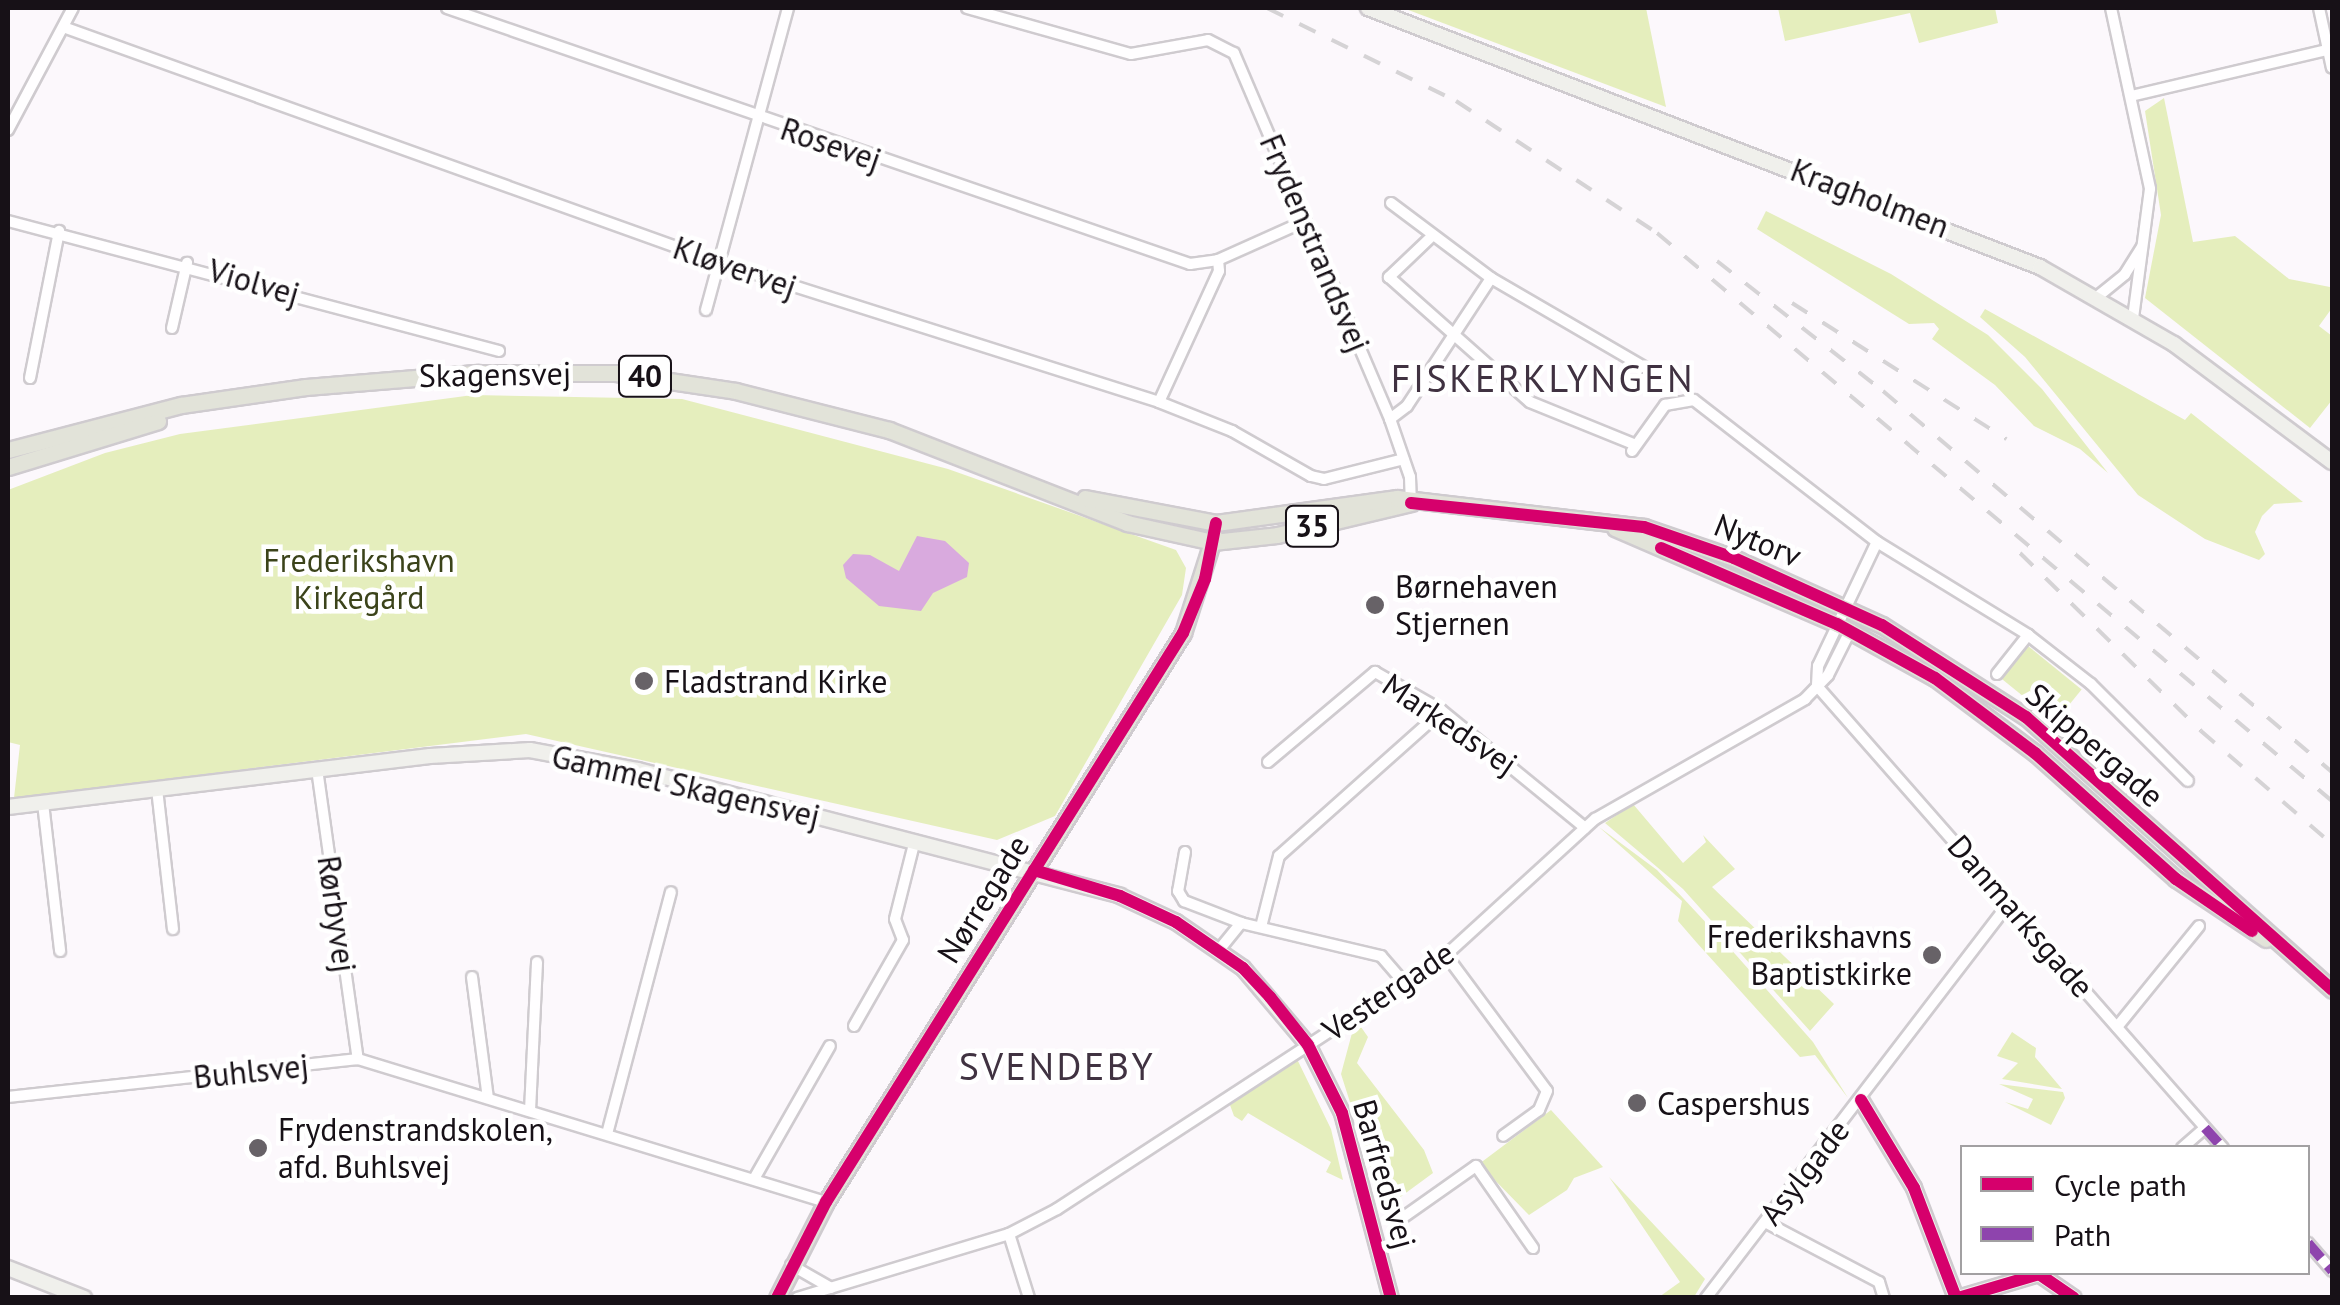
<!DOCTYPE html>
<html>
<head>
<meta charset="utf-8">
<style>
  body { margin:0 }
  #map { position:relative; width:2340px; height:1305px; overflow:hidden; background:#fcf8fc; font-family:"PT Sans",sans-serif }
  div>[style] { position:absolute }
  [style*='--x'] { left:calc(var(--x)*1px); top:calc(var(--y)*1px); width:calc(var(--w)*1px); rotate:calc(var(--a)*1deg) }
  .green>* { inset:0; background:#e5eebd; transform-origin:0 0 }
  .water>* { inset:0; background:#d9aade }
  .roads { filter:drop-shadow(2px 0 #cfcbcf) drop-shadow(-2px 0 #cfcbcf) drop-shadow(0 2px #cfcbcf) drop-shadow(0 -2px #cfcbcf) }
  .street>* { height:10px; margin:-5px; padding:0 5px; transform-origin:5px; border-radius:5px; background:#fffeff }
  .secondary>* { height:14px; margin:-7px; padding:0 7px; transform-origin:7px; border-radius:7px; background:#f0f0ec }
  .primary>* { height:15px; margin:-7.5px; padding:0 7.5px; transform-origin:7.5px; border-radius:7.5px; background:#e2e3d9 }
  .rail>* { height:4px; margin-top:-2px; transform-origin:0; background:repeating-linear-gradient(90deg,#d5d3d5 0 18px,transparent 0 36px) }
  .quiet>* { height:10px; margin-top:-5px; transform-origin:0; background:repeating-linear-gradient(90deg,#8e44ad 0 20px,transparent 0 30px) }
  .cycleway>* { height:12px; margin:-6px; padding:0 6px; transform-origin:6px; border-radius:6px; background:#d6006c }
  .dots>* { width:28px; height:28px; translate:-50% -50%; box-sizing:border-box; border:5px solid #fff; border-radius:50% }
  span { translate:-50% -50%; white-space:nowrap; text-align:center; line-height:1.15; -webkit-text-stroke:9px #fff; paint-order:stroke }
  .shield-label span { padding:2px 8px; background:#fff; border:2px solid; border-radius:8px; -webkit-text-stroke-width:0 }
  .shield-label { font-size:30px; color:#171117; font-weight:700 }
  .street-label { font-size:32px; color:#171117 }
  .park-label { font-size:32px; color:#3b431a }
  .poi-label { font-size:32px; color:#171117 }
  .left { translate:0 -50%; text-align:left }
  .right { translate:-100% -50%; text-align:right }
  .quarter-label { font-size:38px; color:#403241; letter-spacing:2.5px }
  .frame { position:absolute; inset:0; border:10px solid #171117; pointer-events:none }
  .legend { position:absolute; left:1960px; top:1145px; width:350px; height:130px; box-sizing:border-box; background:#fff; border:2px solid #a2a0a2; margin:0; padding:12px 18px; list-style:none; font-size:30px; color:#171117 }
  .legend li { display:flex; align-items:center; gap:20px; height:50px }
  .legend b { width:50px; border:2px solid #a2a0a2 }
</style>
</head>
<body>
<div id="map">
  <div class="green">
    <i style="clip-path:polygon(1403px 8px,1646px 8px,1666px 107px)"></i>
    <i style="clip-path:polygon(1778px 8px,1995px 8px,1998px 23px,1919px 43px,1910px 13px,1785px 41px)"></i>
    <i style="clip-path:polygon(2164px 98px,2193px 242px,2235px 236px,2289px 279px,2330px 287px,2332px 308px,2319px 326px,2332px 336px,2332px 400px,2310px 428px,2145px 298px,2161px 215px,2145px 111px)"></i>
    <i style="clip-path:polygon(1766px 211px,1891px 274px,1988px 335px,2042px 389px,2108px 473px,2080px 449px,2034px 426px,1995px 385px,1932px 339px,1939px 329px,1934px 323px,1909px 324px,1757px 229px)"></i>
    <i style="clip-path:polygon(1985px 309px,2185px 420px,2191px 413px,2303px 502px,2274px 504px,2262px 516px,2255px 532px,2265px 554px,2259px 560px,2205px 539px,2138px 495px,2025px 357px,1980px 317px)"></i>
    <i style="clip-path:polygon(473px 395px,682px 399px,948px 469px,1176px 550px,1186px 568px,1182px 595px,1055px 816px,997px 840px,526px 734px,14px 798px,20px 745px,8px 742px,8px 490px,105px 453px,180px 434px)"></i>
    <i style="left:2028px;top:646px;width:69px;height:42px;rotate:39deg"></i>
    <i style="clip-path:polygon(1633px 804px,1683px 863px,1706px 842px,1703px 835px,1735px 869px,1712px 887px,1834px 1004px,1810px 1031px,1683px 889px,1605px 823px)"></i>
    <i style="clip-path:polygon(1599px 827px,1657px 870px,1736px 955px,1813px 1042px,1848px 1098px,1815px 1055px,1800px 1057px,1697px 943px,1678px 921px,1682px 901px)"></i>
    <i style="clip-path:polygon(1361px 1027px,1368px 1037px,1357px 1063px,1424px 1150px,1433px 1173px,1384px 1209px,1341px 1074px,1352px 1033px)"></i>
    <i style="clip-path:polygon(2012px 1032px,2036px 1048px,2035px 1057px,2062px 1089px,2002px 1079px,2018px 1063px,1997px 1056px)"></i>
    <i style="clip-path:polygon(1297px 1059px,1331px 1129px,1343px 1180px,1326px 1172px,1331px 1162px,1248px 1113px,1242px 1121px,1234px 1116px,1230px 1105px)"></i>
    <i style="clip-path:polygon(1999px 1084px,2063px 1092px,2065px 1098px,2051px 1125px,2005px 1102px,2028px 1109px,2033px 1099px)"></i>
    <i style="clip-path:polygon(1551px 1110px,1603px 1167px,1574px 1178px,1567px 1190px,1529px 1215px,1479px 1164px)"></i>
    <i style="clip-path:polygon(1609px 1177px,1705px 1279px,1694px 1297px,1659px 1297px,1680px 1282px)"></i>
  </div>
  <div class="water">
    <i style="clip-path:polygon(917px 536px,945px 541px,969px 563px,967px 577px,933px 593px,921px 611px,879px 606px,846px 578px,843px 565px,853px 554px,870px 555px,899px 571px)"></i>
  </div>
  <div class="roads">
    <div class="street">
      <i style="--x:447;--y:8;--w:786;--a:19.01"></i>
      <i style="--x:1190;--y:264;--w:28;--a:-8"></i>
      <i style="--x:967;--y:8;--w:170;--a:15.7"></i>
      <i style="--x:1131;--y:54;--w:78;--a:-10.3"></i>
      <i style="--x:1208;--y:40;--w:29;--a:27"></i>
      <i style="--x:1234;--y:53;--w:398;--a:66.9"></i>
      <i style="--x:1390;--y:419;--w:61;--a:71"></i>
      <i style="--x:1410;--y:477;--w:25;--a:88"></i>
      <i style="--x:2111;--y:8;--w:185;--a:77.8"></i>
      <i style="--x:2150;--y:189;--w:130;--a:97.5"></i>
      <i style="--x:2319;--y:8;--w:61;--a:77.8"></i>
      <i style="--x:66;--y:28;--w:693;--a:19.74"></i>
      <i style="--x:718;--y:262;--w:463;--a:17.6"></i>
      <i style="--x:1159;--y:402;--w:79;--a:21.7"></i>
      <i style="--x:1232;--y:431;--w:91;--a:29.7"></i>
      <i style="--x:1311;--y:476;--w:13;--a:13"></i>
      <i style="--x:1324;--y:479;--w:82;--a:-14"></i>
      <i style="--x:2131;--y:96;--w:206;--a:-13.2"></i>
      <i style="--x:8;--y:130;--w:138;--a:-62"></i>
      <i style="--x:1391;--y:203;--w:125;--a:36.9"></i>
      <i style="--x:1491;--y:278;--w:191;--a:30.2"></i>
      <i style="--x:8;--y:221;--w:508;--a:14.83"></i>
      <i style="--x:1430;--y:238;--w:57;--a:136.4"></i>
      <i style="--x:1389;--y:277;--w:188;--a:41.6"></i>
      <i style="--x:1530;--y:402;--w:114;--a:22.1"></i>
      <i style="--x:2097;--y:297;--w:36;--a:-39"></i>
      <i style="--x:2125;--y:274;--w:32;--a:-58"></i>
      <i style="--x:706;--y:310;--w:313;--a:-74.8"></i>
      <i style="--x:172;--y:328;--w:67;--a:-77"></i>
      <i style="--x:30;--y:378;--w:150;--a:-78.8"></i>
      <i style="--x:1159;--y:402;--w:144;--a:-65.4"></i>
      <i style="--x:1219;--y:271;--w:11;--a:-95"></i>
      <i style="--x:1218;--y:260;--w:95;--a:-24.1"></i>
      <i style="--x:1390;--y:419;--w:21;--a:-37"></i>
      <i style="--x:1407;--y:406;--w:153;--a:-56.7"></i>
      <i style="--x:1632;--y:451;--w:57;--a:-54.3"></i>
      <i style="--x:1665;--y:405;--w:29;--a:-10"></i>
      <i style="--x:1694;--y:400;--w:232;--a:37.8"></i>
      <i style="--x:1877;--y:542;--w:177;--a:31.6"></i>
      <i style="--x:2028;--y:635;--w:80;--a:37.9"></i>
      <i style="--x:2091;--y:684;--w:137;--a:45"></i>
      <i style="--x:1997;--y:674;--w:50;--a:-51.5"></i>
      <i style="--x:1817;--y:685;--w:19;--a:-87"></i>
      <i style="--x:1818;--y:666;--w:137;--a:-64.6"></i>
      <i style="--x:1817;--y:686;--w:615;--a:48.69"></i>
      <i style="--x:1268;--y:762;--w:140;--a:-40.1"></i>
      <i style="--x:1375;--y:672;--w:76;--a:29.9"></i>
      <i style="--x:1441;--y:710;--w:186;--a:39.3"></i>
      <i style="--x:317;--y:769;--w:293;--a:82"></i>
      <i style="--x:157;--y:789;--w:141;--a:83.5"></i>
      <i style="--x:43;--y:803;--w:149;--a:83.4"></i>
      <i style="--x:1185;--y:852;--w:40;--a:100"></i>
      <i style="--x:1178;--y:891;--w:12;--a:59"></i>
      <i style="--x:1184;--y:901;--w:61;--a:21.1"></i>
      <i style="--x:1241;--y:923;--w:144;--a:13.3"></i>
      <i style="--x:1381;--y:956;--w:35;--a:49"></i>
      <i style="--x:1262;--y:923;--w:69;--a:-75.8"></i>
      <i style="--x:1279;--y:856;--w:206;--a:-41.7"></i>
      <i style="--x:1219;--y:950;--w:35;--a:-51"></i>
      <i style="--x:1446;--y:955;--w:169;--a:53.4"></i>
      <i style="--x:1547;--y:1091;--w:21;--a:113"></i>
      <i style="--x:1539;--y:1110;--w:44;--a:144.2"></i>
      <i style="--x:472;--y:977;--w:122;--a:82.5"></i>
      <i style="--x:854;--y:1026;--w:99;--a:-60.3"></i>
      <i style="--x:903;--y:940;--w:22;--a:-111"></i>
      <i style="--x:895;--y:919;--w:81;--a:-75.8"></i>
      <i style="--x:2117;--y:1027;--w:130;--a:-50.9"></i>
      <i style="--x:8;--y:1097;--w:352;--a:-6.2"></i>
      <i style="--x:358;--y:1059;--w:489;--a:17"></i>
      <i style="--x:530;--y:1111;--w:149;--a:-87.3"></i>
      <i style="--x:607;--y:1134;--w:250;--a:-75.2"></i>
      <i style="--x:2182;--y:1148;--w:30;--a:-41"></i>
      <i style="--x:754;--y:1179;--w:153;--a:-60.3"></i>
      <i style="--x:1405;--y:1216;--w:87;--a:-35.2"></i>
      <i style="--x:1476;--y:1166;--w:100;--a:55.2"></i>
      <i style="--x:1765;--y:1222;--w:129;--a:27.8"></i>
      <i style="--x:1879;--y:1282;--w:17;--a:73"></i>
      <i style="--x:1009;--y:1234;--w:67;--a:72.6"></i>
      <i style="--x:2308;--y:1243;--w:37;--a:49"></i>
      <i style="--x:791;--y:1265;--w:46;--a:29.9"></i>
      <i style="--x:797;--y:1298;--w:221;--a:-16.8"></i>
      <i style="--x:1009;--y:1234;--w:54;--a:-27.5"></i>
      <i style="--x:1057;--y:1209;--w:465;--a:-33.1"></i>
      <i style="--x:1446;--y:955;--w:202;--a:-42.4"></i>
      <i style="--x:1595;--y:819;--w:242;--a:-29.7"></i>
      <i style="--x:1805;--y:699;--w:33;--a:-46"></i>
      <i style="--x:1828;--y:675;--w:51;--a:-63.4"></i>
      <i style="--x:1706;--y:1298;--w:498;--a:-52.5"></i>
    </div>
    <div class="secondary">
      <i style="--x:1368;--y:8;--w:720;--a:21.08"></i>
      <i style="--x:2040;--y:267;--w:155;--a:29.9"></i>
      <i style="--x:2174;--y:344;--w:197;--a:36.8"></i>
      <i style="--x:8;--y:807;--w:425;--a:-6.9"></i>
      <i style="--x:430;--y:756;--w:100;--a:-3.4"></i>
      <i style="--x:530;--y:750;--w:110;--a:10.5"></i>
      <i style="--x:638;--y:770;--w:498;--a:14.6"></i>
      <i style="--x:1120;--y:896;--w:62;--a:24.9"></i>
      <i style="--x:1176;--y:922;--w:81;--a:34.5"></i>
      <i style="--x:1243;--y:968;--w:101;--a:49.8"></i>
      <i style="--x:1308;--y:1045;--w:76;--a:63.4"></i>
      <i style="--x:1342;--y:1113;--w:191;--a:75.2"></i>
      <i style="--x:1861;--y:1100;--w:103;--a:58.9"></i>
      <i style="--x:1914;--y:1188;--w:118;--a:69.1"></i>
      <i style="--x:8;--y:1268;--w:82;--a:21.5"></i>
      <i style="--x:1958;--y:1298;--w:84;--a:-16.5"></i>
      <i style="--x:2039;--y:1274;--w:42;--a:34.4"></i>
    </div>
    <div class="primary">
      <i style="--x:8;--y:450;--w:179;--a:-14.6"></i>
      <i style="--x:181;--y:405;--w:126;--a:-8.2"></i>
      <i style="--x:306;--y:387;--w:173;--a:-4.7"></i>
      <i style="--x:478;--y:373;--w:138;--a:0"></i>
      <i style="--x:616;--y:373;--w:121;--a:8.5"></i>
      <i style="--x:736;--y:391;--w:158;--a:14.3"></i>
      <i style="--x:889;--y:430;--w:256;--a:21.3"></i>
      <i style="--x:1127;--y:523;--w:88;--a:12.5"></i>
      <i style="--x:1213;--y:542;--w:64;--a:-6.2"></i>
      <i style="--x:1277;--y:535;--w:138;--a:-13.4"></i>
      <i style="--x:8;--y:467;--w:157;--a:-17"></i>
      <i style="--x:1085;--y:498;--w:133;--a:10.8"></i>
      <i style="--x:1216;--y:523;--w:183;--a:-7.9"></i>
      <i style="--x:1397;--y:498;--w:249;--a:6.7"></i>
      <i style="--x:1644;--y:527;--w:95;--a:19"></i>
      <i style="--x:1734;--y:558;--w:162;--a:24.4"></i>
      <i style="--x:1882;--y:625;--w:171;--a:32.6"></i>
      <i style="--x:2026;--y:717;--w:410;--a:41.7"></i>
      <i style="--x:1615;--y:528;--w:242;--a:23.4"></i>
      <i style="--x:1837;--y:624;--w:112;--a:28.9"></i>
      <i style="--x:1935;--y:678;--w:125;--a:36.9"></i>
      <i style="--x:2035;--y:753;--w:189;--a:41.8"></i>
      <i style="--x:2176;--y:879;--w:108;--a:33.7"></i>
      <i style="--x:777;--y:1298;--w:108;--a:-63"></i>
      <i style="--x:826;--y:1202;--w:672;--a:-57.9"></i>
      <i style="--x:1183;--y:633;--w:102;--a:-72.3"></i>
    </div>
  </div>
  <div class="rail">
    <i style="--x:1267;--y:8;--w:211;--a:26.2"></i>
    <i style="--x:1456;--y:101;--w:240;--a:33.3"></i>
    <i style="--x:1657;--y:233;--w:882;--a:40.08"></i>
    <i style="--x:1717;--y:261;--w:211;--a:38.1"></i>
    <i style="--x:1883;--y:391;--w:589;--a:40.32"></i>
    <i style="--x:1792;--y:303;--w:254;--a:32.4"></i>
    <i style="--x:2020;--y:553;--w:254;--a:44.5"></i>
    <i style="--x:2201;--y:731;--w:173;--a:40.8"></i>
  </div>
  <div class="quiet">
    <i style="--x:2205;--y:1128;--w:27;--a:48"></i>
    <i style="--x:2308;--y:1243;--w:37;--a:49"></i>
  </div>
  <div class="cycleway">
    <i style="--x:1411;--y:503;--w:234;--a:5.9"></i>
    <i style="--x:1644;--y:527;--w:95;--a:19"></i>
    <i style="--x:1734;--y:558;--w:162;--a:24.4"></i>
    <i style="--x:1882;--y:625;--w:171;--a:32.6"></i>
    <i style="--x:2026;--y:717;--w:410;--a:41.7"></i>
    <i style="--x:1661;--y:548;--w:192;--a:23.4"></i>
    <i style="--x:1837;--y:624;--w:112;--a:28.9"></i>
    <i style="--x:1935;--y:678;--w:125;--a:36.9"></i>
    <i style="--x:2035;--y:753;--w:189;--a:41.8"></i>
    <i style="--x:2176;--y:879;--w:92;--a:34.4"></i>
    <i style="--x:1034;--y:870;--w:90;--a:16.8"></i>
    <i style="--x:1120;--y:896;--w:62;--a:24.9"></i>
    <i style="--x:1176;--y:922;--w:81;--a:34.5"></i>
    <i style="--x:1243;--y:968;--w:40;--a:47"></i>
    <i style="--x:1270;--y:997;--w:61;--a:51.6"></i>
    <i style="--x:1308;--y:1045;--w:76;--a:63.4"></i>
    <i style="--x:1342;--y:1113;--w:191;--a:75.2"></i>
    <i style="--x:1861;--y:1100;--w:103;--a:58.9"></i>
    <i style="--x:1914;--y:1188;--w:118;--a:69.1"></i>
    <i style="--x:777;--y:1298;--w:108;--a:-63"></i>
    <i style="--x:826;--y:1202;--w:672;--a:-57.9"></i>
    <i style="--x:1183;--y:633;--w:58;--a:-67.8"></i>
    <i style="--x:1205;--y:579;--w:57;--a:-78.9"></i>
    <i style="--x:1958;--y:1298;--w:84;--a:-16.5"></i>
    <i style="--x:2039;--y:1274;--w:42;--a:34.4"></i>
  </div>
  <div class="dots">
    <i style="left:1375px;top:605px;background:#676267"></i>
    <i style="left:644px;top:681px;background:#676267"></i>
    <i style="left:1932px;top:955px;background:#676267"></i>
    <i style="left:1637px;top:1103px;background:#676267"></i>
    <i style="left:258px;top:1148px;background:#676267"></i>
  </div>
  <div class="shield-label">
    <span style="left:645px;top:376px">40</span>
    <span style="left:1312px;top:526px">35</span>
  </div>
  <div class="street-label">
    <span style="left:831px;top:144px;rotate:19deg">Rosevej</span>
    <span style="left:1870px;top:198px;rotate:21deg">Kragholmen</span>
    <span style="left:1315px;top:243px;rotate:67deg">Frydenstrandsvej</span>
    <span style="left:735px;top:267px;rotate:19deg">Kløvervej</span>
    <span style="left:254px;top:282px;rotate:16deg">Violvej</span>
    <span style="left:495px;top:374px;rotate:-1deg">Skagensvej</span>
    <span style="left:1758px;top:540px;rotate:22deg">Nytorv</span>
    <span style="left:1450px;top:724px;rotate:34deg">Markedsvej</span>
    <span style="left:2095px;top:745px;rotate:41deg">Skippergade</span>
    <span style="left:686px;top:786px;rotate:13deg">Gammel Skagensvej</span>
    <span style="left:983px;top:899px;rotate:-58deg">Nørregade</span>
    <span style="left:337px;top:914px;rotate:82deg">Rørbyvej</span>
    <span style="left:2021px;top:916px;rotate:49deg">Danmarksgade</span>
    <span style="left:1388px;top:991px;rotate:-34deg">Vestergade</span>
    <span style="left:251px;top:1071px;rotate:-6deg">Buhlsvej</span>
    <span style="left:1804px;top:1172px;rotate:-52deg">Asylgade</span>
    <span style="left:1385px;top:1174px;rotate:74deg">Barfredsvej</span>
  </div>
  <div class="park-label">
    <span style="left:359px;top:579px">Frederikshavn<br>Kirkegård</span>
  </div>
  <div class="poi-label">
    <span class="left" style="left:1395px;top:605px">Børnehaven<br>Stjernen</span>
    <span class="left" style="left:664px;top:681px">Fladstrand Kirke</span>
    <span class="right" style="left:1912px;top:955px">Frederikshavns<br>Baptistkirke</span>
    <span class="left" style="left:1657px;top:1103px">Caspershus</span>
    <span class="left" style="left:278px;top:1148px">Frydenstrandskolen,<br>afd. Buhlsvej</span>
  </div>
  <div class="quarter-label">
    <span style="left:1543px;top:378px">FISKERKLYNGEN</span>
    <span style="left:1057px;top:1066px">SVENDEBY</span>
  </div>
  <div class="frame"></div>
  <ul class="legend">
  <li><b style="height:12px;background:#d6006c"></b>Cycle path</li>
  <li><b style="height:12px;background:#8e44ad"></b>Path</li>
  </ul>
</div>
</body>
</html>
